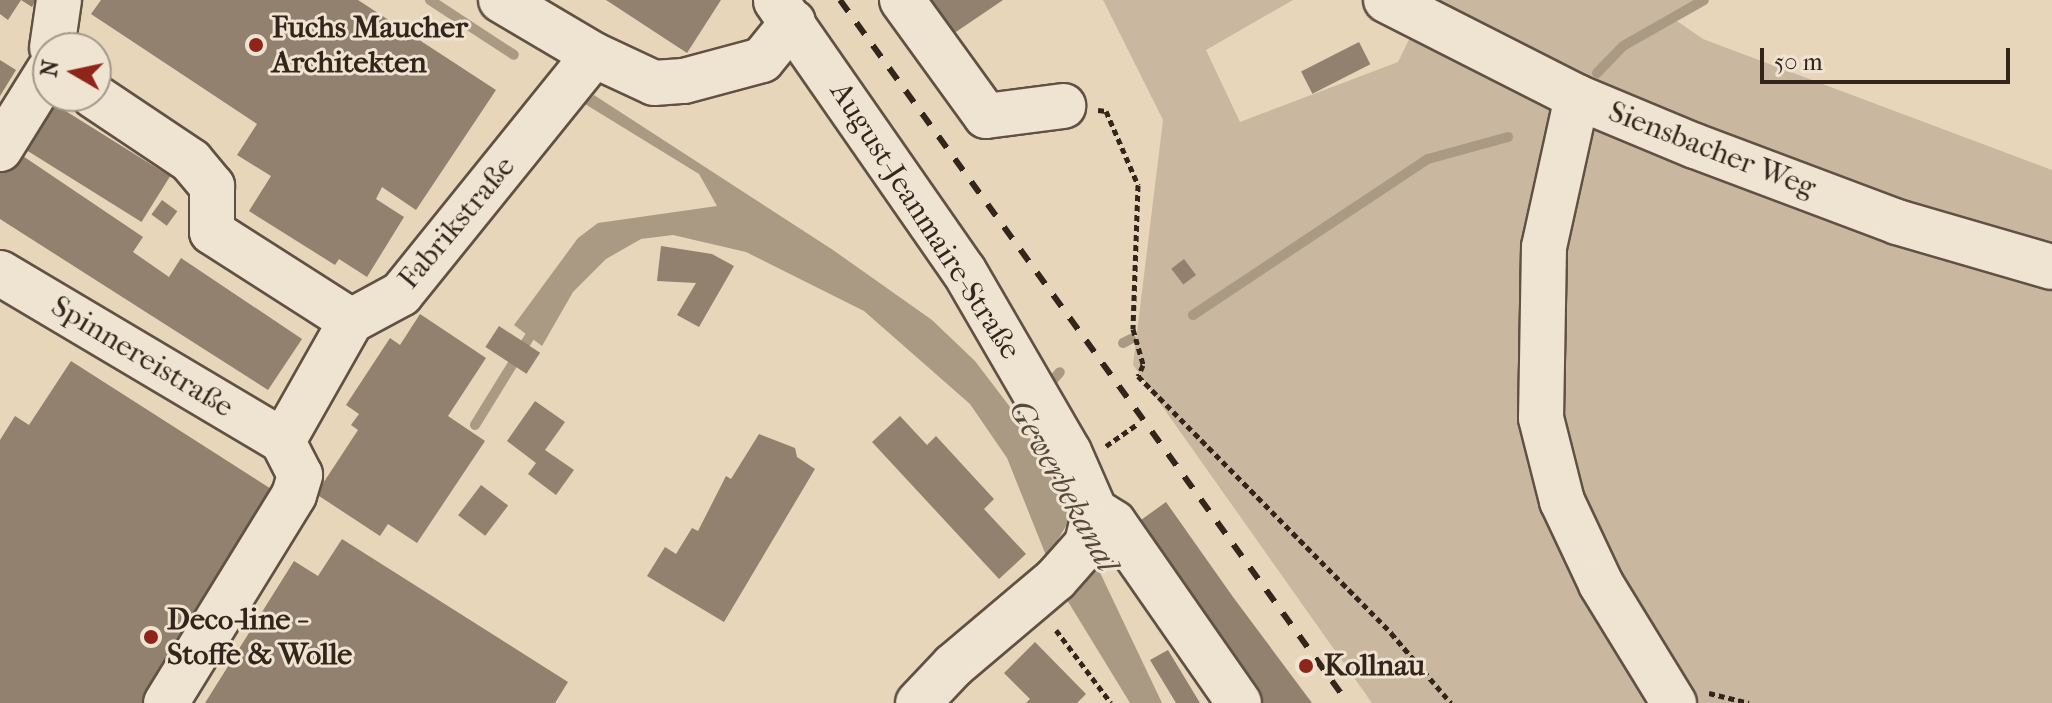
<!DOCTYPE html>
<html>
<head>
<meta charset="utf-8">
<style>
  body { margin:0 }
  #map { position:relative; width:2052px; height:703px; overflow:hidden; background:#e7d6ba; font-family:"IM FELL French Canon",serif }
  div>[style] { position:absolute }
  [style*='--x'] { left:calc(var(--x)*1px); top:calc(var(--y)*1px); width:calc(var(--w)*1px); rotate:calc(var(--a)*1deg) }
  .green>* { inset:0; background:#c9b89f }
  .water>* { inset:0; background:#aa9a84 }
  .stream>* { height:10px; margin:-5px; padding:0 5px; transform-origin:5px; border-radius:5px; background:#aa9a84 }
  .building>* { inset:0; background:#91816e; transform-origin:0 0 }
  .path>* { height:5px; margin-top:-2.5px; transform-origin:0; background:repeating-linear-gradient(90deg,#34251c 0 6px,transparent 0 10px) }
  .roads { filter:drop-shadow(2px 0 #615144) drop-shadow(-2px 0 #615144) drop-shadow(0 2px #615144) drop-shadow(0 -2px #615144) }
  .minor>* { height:44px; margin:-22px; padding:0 22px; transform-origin:22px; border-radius:22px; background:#efe4d2 }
  .rail>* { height:6px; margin-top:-3px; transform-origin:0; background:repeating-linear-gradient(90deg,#34251c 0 14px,transparent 0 28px) }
  .dots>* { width:22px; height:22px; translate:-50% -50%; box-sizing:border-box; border:4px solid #efe4d2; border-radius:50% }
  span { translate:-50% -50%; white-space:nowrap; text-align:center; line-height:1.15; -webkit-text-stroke:6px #efe4d2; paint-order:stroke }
  .poi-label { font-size:30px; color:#34251c; font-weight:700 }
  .left { translate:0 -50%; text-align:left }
  .street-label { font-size:30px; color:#34251c }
  .water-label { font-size:32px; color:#57483b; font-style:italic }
  .north { position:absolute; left:32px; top:32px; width:80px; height:80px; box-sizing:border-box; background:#efe4d2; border:2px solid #a49889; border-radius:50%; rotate:279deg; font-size:22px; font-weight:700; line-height:32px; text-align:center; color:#34251c }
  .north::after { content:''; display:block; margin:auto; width:28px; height:36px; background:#8f2418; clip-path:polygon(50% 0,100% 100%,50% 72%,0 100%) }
  .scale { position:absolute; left:1760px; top:48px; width:250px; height:36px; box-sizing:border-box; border:4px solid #34251c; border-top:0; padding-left:10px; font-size:24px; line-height:28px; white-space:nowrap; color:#34251c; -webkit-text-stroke:6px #efe4d2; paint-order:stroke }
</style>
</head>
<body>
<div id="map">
  <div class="green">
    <i style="clip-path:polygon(1103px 0,1293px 0,1206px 50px,1240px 122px,1398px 62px,1420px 17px,1386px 0,1704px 0,1674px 19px,1703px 39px,2052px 170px,2052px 703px,1372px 703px,1133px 365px,1163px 120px)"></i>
  </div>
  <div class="water">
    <i style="clip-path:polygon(594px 95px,833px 250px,932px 320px,975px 361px,1020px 420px,1072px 516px,1047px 558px,1007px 458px,970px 404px,864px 311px,746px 252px,673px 235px,641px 239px,606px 259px,573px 292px,542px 346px,514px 325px,578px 238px,598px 223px,717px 206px,699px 174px,585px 104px)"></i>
    <i style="clip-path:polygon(1095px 562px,1162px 703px,1130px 703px,1064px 595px)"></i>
  </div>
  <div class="stream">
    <i style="--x:430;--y:0;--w:100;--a:33.2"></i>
    <i style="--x:1597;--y:73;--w:37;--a:-46"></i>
    <i style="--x:1623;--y:46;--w:93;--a:-29.6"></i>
    <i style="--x:1193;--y:315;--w:282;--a:-33.6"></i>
    <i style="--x:1428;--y:159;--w:83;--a:-15.4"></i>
    <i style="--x:1123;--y:343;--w:9;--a:-27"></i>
    <i style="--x:1046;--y:388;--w:21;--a:-49"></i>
    <i style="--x:475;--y:425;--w:114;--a:-58.3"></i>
  </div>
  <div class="building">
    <i style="clip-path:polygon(0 0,36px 0,32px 7px,21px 0,8px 20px,0 14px)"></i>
    <i style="clip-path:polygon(101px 0,358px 0,496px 90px,416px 210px,382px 187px,376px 199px,404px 217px,367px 277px,339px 259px,335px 265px,249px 211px,271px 176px,237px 155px,257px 124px,91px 14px)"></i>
    <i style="clip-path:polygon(606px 0,721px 0,687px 53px)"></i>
    <i style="clip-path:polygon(927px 0,1003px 0,950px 36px)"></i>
    <i style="left:1359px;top:42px;width:25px;height:65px;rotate:63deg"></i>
    <i style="clip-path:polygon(0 60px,16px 70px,0 96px)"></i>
    <i style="left:48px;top:100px;width:144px;height:54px;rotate:32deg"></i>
    <i style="clip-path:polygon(11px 148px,143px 237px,133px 252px,169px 277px,181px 258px,302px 339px,268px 390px,0 219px,0 164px)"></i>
    <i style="left:162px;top:200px;width:19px;height:18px;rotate:36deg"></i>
    <i style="clip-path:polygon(661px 246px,712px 254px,734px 266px,699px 327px,677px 315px,696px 283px,657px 281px)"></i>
    <i style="left:1184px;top:259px;width:20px;height:16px;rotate:53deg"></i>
    <i style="clip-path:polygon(420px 314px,486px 358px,448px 416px,485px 441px,417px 543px,388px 524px,380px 536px,316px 494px,358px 430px,351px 425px,359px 414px,346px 405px,390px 338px,400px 345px)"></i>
    <i style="left:499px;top:326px;width:49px;height:25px;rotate:33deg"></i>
    <i style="clip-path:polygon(71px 361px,279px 494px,145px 703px,0 703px,0 440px,15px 416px,29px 425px)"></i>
    <i style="clip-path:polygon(535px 401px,565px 422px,545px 450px,574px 470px,556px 495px,528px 474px,536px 463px,507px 441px)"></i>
    <i style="clip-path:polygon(900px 416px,927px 445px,936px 436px,994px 499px,984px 509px,1026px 554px,999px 579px,872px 442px)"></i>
    <i style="clip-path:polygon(759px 434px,795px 448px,797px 457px,815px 469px,724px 622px,647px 576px,665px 547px,676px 554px,692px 528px,698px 531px,726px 476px,731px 479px)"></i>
    <i style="left:481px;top:485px;width:34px;height:38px;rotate:37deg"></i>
    <i style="clip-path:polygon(1166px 502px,1233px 597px,1312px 703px,1261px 703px,1134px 525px)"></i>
    <i style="clip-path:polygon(342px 539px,568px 682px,555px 703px,205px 703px,294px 561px,318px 576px)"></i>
    <i style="clip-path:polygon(1035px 642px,1086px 694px,1077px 703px,1026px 703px,1030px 699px,1004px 673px)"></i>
    <i style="clip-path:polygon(1168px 650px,1200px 703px,1176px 703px,1150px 660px)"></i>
  </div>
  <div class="path">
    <i style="--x:1098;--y:110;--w:8;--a:7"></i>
    <i style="--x:1106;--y:111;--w:81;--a:66.6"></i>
    <i style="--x:1138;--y:185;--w:144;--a:92"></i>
    <i style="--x:1133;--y:329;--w:37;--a:74"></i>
    <i style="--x:1143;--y:365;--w:12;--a:114"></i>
    <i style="--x:1138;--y:376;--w:361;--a:45.4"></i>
    <i style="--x:1391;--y:633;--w:92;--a:49.4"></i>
    <i style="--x:1106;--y:446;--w:39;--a:-35"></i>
    <i style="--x:1056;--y:630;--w:91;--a:53"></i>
    <i style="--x:1709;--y:693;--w:41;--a:14"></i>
  </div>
  <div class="roads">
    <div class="minor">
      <i style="--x:501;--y:0;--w:108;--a:30.6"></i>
      <i style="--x:902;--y:0;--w:143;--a:54.1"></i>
      <i style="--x:986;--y:116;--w:78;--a:-7.4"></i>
      <i style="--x:1386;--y:0;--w:214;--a:26.9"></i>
      <i style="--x:1577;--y:97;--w:128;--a:22.6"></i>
      <i style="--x:1695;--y:146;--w:216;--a:20.6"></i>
      <i style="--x:1897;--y:222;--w:161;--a:16.2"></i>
      <i style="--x:776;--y:1;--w:329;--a:55.2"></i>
      <i style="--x:964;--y:271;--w:209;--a:59.9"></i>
      <i style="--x:1069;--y:452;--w:64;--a:66.2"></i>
      <i style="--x:1095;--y:511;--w:34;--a:104"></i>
      <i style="--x:1087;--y:544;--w:47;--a:131.5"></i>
      <i style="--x:1056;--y:579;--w:135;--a:139.8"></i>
      <i style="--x:953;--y:666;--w:51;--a:133.4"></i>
      <i style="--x:52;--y:48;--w:49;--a:-81.7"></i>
      <i style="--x:94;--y:96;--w:117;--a:33.8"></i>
      <i style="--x:191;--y:161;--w:33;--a:50"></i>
      <i style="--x:212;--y:186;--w:46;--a:90"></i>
      <i style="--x:212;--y:232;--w:165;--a:32.6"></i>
      <i style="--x:1577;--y:97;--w:154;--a:102.4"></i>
      <i style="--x:1544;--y:247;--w:171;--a:91"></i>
      <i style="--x:1541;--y:418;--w:86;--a:75.8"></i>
      <i style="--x:1562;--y:501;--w:92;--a:64.8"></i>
      <i style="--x:1601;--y:584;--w:140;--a:58.5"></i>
      <i style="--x:0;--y:149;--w:91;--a:-58.1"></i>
      <i style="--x:0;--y:273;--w:329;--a:30.7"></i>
      <i style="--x:1095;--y:511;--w:22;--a:32"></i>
      <i style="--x:1114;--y:523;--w:219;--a:55.2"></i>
      <i style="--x:166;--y:703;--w:244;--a:-58.4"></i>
      <i style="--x:294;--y:495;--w:21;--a:-73"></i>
      <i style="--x:300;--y:475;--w:38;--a:-117"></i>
      <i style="--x:283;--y:441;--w:138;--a:-60.5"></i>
      <i style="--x:351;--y:321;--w:57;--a:-28.4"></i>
      <i style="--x:401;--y:294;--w:307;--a:-51.1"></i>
      <i style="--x:594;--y:55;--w:66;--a:25"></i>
      <i style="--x:654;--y:83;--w:30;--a:-4"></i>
      <i style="--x:684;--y:81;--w:81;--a:-15.1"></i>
      <i style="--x:762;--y:60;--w:49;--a:-50.8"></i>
    </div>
  </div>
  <div class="rail">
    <i style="--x:840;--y:0;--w:867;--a:54.15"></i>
  </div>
  <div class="dots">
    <i style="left:256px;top:45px;background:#8f2418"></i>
    <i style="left:151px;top:637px;background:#8f2418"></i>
    <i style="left:1306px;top:666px;background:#8f2418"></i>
  </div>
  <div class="poi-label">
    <span class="left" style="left:272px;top:45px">Fuchs Maucher<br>Architekten</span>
    <span class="left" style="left:167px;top:637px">Deco-line -<br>Stoffe &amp; Wolle</span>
    <span class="left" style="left:1324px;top:666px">Kollnau</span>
  </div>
  <div class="street-label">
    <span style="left:1712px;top:150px;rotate:21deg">Siensbacher Weg</span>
    <span style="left:925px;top:221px;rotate:57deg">August-Jeanmaire-Straße</span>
    <span style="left:457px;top:223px;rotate:-50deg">Fabrikstraße</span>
    <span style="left:142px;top:357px;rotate:31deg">Spinnereistraße</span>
  </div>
  <div class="water-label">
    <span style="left:1063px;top:486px;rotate:61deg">Gewerbekanal</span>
  </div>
  <div class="north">N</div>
  <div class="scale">50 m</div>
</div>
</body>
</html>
